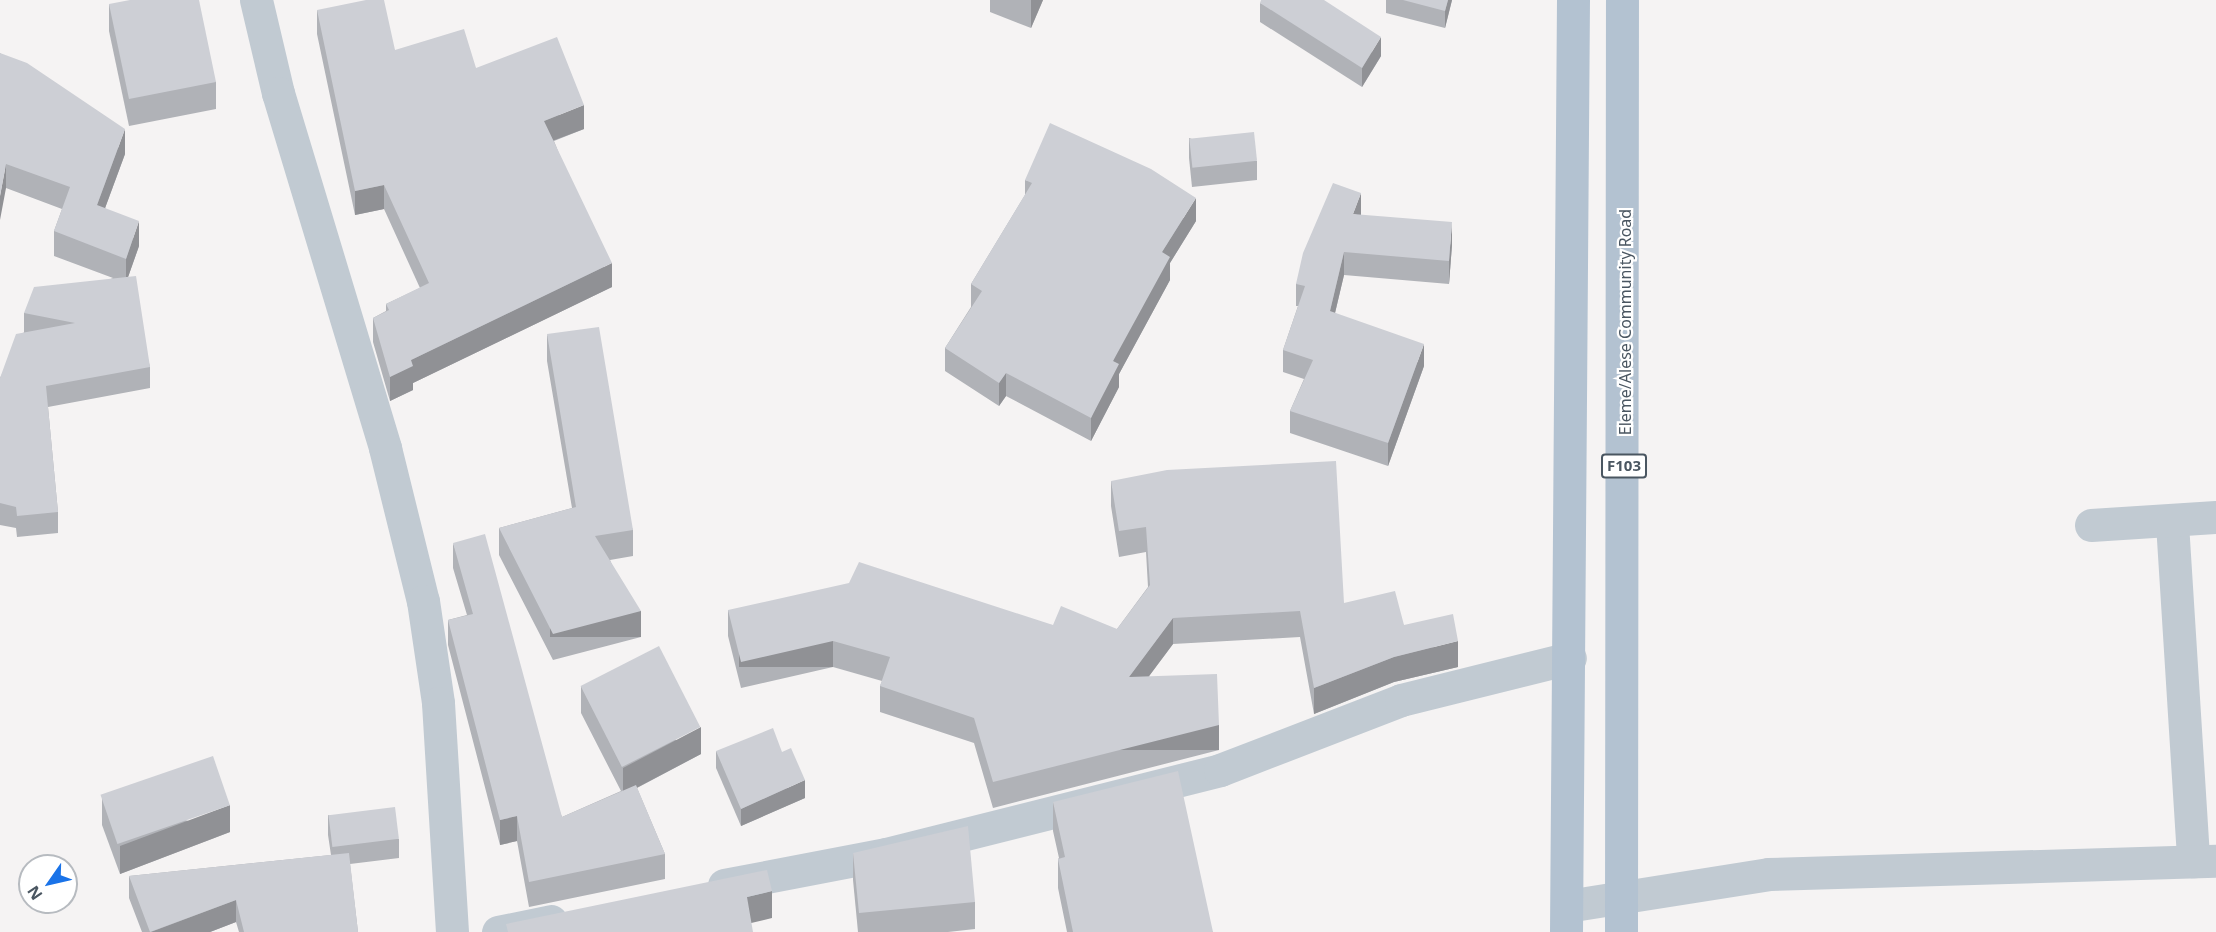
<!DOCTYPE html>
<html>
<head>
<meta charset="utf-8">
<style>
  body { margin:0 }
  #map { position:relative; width:2216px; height:932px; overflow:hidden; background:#f5f3f3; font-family:"Noto Sans",sans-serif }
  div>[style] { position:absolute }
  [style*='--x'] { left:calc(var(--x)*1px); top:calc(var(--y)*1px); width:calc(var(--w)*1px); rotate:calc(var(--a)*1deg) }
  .minor>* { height:33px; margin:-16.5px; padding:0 16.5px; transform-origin:16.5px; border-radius:16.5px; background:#c1cad2 }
  .major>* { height:33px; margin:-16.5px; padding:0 16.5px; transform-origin:16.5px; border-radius:16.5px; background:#b3c2d1 }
  .wall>* { inset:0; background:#b0b2b7 }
  .shaded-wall>* { inset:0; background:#909195; transform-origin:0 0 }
  .building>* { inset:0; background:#cdcfd5; transform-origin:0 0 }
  span { translate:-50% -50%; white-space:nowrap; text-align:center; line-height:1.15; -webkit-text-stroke:4.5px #fff; paint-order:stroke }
  .shield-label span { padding:2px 4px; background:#fff; border:2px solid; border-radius:4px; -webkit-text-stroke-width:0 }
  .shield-label { font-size:15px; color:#4a5661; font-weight:700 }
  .street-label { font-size:16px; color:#4a5661 }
  .north { position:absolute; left:18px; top:854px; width:60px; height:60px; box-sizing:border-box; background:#fff; border:2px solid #b7bbc0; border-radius:50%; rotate:236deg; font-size:16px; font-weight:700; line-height:24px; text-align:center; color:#4a5661 }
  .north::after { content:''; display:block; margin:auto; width:21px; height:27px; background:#1a73e8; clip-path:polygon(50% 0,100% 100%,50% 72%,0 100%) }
</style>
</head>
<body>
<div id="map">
  <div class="minor">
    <i style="--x:256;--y:0;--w:96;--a:76.7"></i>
    <i style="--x:278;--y:93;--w:371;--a:73.2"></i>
    <i style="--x:385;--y:448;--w:158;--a:76.1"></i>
    <i style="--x:423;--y:601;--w:103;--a:81.6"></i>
    <i style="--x:438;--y:703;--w:229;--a:86.5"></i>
    <i style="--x:2172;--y:523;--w:339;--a:86.4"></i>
    <i style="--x:2091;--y:525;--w:125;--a:-3.7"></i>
    <i style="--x:724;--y:885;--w:165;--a:-10.8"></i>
    <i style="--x:886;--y:854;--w:344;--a:-14.1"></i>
    <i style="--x:1220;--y:770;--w:194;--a:-21.1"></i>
    <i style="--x:1401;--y:700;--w:174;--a:-14"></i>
    <i style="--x:1567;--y:906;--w:204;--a:-9"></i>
    <i style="--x:1768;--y:874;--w:448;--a:-1.7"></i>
    <i style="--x:498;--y:932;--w:54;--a:-11.7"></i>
  </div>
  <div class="major">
    <i style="--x:1566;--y:932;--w:932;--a:-89.57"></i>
    <i style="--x:1621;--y:932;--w:932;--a:-89.94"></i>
  </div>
  <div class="wall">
    <i style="clip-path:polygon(990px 0,1043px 0,1031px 28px,990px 12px)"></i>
    <i style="clip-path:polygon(1386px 0,1452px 0,1445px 28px,1386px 13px)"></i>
    <i style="clip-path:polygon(1260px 3px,1381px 56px,1362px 87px,1260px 22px)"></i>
    <i style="clip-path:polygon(109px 4px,216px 82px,216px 109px,129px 126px,109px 31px)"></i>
    <i style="clip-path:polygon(317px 10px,395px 50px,476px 68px,584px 129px,554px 141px,612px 287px,413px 383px,413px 390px,390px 401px,373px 342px,373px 318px,386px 311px,386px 304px,420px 288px,384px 209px,355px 215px,317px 34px)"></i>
    <i style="clip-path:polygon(0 53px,125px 154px,105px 208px,139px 246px,128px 277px,150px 367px,150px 388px,48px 407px,58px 512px,58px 533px,17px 537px,16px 528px,0 525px,0 378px,24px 332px,24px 313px,113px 278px,54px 256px,54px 231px,62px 209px,6px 188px)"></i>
    <i style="clip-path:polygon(1189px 138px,1257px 161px,1257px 180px,1192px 187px,1189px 158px)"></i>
    <i style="clip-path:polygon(1025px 180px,1196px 221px,1170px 263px,1170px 280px,1119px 374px,1119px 387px,1091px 441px,1006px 396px,999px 406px,945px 371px,945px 348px,971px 307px,971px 284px,1025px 195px)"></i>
    <i style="clip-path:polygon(1361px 215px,1452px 245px,1449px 284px,1344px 275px,1335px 313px,1424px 366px,1388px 466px,1290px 433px,1290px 411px,1304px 379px,1283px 372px,1283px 350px,1298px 306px,1296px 306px,1296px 284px)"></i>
    <i style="clip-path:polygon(547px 334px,633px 530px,633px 556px,610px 560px,641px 637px,553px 660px,499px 555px,499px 528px,572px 508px,547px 361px)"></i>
    <i style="clip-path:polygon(1111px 481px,1344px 603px,1404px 625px,1458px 667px,1394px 682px,1314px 714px,1300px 637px,1173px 644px,1149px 676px,1219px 750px,993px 808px,974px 743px,880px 712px,880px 686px,882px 681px,833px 667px,741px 688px,728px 636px,728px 610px,1053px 625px,1117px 629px,1148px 587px,1146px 552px,1119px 557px,1111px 506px)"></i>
    <i style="clip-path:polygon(453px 543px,562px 817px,621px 791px,581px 713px,581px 686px,701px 754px,637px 788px,665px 854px,665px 879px,529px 907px,517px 841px,500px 845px,448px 645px,448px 620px,467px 615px,453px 568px)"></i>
    <i style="clip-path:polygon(716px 751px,805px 798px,741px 826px,716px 768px)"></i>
    <i style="clip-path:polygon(102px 798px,230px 832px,120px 874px,102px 825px)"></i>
    <i style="clip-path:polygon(1053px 802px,1213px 932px,1067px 932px,1058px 888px,1058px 859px,1059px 858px,1053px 831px)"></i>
    <i style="clip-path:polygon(328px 815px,399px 839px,399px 858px,350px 864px,358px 932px,239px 932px,236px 922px,210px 932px,142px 932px,129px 898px,129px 876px,331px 855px,328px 835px)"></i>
    <i style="clip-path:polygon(853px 853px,975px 902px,975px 929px,948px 932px,858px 932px,853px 880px)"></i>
  </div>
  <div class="shaded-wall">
    <i style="clip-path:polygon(1031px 0,1043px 0,1031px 28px)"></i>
    <i style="clip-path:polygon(1448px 0,1452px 0,1445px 28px,1445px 11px)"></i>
    <i style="clip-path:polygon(1381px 37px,1381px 56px,1362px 87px,1362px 68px)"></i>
    <i style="clip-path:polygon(584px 105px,584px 129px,544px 144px,544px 121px)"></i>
    <i style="clip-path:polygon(125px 129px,125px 154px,97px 230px,97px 205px)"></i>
    <i style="clip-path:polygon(6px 164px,6px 188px,0 220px,0 196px)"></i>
    <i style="clip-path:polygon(384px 185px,384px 209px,355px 215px,355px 191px)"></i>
    <i style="clip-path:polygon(1361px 193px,1361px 216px,1353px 214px)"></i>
    <i style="clip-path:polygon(1196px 198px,1196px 221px,1170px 263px,1170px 280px,1119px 374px,1119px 387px,1091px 441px,1091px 418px,1113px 361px,1162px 252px)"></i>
    <i style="clip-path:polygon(139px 221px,139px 246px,126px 283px,126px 259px)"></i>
    <i style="clip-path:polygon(1452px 222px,1452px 245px,1449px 284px,1449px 261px)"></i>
    <i style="clip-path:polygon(1344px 252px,1344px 275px,1330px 334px,1330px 311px)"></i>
    <i style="clip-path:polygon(612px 263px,612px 287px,413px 383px,413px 390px,390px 401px,390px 377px,411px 360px)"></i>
    <i style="clip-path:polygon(1424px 344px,1424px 366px,1388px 466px,1388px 443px)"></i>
    <i style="clip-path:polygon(1006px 373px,1006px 396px,999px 406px,999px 383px)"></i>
    <i style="left:641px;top:611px;width:26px;height:91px;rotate:90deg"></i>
    <i style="clip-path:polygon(1173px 618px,1173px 644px,1129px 703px,1129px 677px)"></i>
    <i style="left:833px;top:641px;width:26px;height:94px;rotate:90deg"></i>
    <i style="clip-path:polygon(1458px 641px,1458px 667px,1394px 682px,1314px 714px,1314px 688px,1394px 657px)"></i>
    <i style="left:1219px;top:725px;width:25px;height:233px;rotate:90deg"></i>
    <i style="clip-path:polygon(701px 727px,701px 754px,623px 795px,623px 768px)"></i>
    <i style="clip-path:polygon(805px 780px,805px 798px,741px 826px,741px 809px)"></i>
    <i style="clip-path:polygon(230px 805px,230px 832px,120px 874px,120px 846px)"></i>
    <i style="clip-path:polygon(517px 816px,517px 841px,500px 845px,500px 820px)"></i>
    <i style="clip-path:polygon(772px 891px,772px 918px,747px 924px,747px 897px)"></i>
    <i style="clip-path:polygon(236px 900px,236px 922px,210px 932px,151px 932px)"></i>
  </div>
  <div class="building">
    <i style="clip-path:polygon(130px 0,199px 0,216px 82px,129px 99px,109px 4px)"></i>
    <i style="clip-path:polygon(366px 0,384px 0,395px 50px,464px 29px,476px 68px,557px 37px,584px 105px,544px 121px,612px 263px,411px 360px,413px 366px,390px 377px,373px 318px,389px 310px,386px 304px,429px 283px,384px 185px,355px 191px,317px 10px)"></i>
    <i style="clip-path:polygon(1261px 0,1324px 0,1381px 37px,1362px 68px,1260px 3px)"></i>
    <i style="clip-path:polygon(1403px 0,1448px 0,1445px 11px)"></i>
    <i style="clip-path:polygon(0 53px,27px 63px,125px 129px,97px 205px,139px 221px,126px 259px,54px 231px,70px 187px,6px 164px,0 196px)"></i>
    <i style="clip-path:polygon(1050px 123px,1151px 169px,1196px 198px,1162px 252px,1170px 257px,1113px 361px,1119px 364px,1091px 418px,1006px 373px,999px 383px,945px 348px,982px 291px,971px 284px,1032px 183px,1025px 180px)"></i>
    <i style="left:1254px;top:132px;width:29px;height:65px;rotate:84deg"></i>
    <i style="clip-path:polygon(1333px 183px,1361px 193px,1353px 214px,1452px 222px,1449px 261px,1344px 252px,1330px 311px,1424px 344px,1388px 443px,1290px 411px,1313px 360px,1283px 350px,1305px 286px,1296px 284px,1303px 253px)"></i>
    <i style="clip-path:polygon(136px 276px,150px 367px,46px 386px,58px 512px,17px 516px,16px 507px,0 503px,0 378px,16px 334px,75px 323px,24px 313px,34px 287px)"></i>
    <i style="clip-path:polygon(599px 327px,633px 530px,595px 536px,641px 611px,553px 634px,499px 528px,576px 507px,547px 334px)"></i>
    <i style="clip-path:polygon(1336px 461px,1344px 603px,1395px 591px,1404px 625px,1453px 614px,1458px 641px,1394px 657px,1314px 688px,1300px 611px,1173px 618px,1129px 677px,1217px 674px,1219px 725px,993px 782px,974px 718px,880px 686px,890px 657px,833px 641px,741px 662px,728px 610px,849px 583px,859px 562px,1053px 625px,1061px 606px,1117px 629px,1150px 585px,1146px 527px,1119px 531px,1111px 481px,1167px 470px)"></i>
    <i style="clip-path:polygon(485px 534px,562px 817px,636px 785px,665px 854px,529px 882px,517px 816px,500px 820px,448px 620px,473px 614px,453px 543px)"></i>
    <i style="left:659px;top:646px;width:91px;height:88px;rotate:63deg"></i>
    <i style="clip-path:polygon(773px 728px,782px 752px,791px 748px,805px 780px,741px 809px,716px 751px)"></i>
    <i style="left:213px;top:756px;width:52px;height:119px;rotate:71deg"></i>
    <i style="clip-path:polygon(1178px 771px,1213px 932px,1073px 932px,1058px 859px,1065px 857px,1053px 802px)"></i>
    <i style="left:395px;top:807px;width:32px;height:67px;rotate:83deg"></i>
    <i style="clip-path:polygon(968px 826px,975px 902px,859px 913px,853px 853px)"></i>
    <i style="clip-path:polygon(349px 853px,358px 932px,244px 932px,236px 900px,150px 932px,129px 876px)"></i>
    <i style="clip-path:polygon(767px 870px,772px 891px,747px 897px,753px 932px,508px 932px,506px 924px)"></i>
  </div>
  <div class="shield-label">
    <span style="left:1624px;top:466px">F103</span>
  </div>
  <div class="street-label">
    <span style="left:1625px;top:322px;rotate:-90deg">Eleme/Alese Community Road</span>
  </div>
  <div class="north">N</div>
</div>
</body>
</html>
